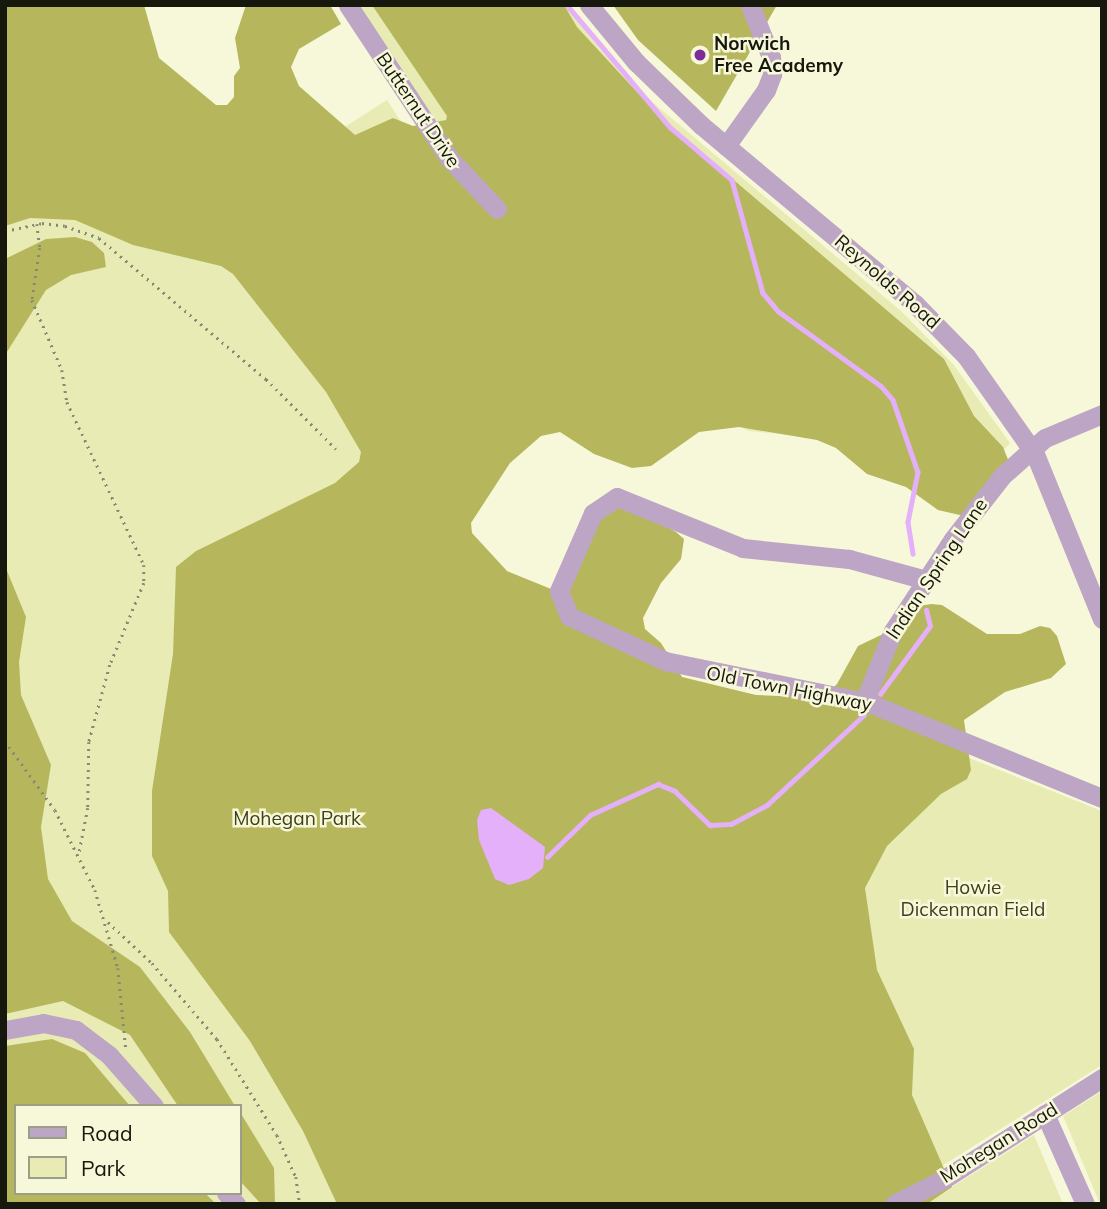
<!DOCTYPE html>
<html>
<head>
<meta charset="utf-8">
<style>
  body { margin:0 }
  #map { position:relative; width:1107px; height:1209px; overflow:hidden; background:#f7f8d9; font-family:Mulish,sans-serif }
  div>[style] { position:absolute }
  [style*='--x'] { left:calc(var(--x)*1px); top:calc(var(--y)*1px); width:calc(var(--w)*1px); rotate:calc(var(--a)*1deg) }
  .green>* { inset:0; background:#e9ebb4 }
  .forest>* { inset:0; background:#b6b75d }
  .water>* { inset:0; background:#e4b0f9 }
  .stream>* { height:4.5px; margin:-2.25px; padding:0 2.25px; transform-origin:2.25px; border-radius:2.25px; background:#e4b0f9 }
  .path>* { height:2.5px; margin-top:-1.25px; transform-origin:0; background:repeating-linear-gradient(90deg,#888974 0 2px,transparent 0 7px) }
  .minor>* { height:19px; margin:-9.5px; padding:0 9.5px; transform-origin:9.5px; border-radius:9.5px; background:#bca5c5 }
  .dots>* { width:19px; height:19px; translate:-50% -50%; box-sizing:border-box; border:4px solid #f7f8d9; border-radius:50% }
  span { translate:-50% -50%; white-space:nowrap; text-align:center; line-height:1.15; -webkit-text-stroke:5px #f7f8d9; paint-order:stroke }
  .poi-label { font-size:19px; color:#17180d; font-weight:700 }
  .left { translate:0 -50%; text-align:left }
  .street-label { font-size:19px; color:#17180d }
  .park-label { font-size:19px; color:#3f3f19 }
  .frame { position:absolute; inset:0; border:7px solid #17180d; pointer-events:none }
  .legend { position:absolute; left:14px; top:1104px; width:228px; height:91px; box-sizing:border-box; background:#f7f8d9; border:2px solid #9d9e87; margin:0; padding:9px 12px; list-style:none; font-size:21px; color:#17180d }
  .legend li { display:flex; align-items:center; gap:14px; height:35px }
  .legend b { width:35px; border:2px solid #9d9e87 }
</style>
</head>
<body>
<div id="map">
  <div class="green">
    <i style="clip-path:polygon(evenodd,5px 5px,221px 206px,387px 100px,468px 226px,478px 189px,359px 5px,567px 5px,601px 50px,651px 101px,901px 311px,953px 364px,1010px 443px,973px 484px,832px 439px,749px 431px,644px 378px,559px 368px,444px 567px,670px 678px,884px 724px,1102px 811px,1102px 1065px,942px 1166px,952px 1187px,1034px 1135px,1063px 1204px,5px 1204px,5px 5px,16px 1106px,240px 1106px,240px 1193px,16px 1193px,16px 1106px)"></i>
    <i style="clip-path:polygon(1102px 1091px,1102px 1204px,1100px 1204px,1063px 1116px)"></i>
  </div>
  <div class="forest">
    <i style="clip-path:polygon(5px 5px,144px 5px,159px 58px,216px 105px,227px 105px,234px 97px,234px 76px,240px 68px,235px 38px,246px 5px,330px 5px,341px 24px,299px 49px,291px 67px,299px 86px,355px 135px,393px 118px,413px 126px,446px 120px,447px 116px,372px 5px,564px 5px,577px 27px,661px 118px,944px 359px,974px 416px,1003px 447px,1011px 467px,977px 519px,938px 510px,906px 487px,867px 474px,836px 448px,817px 440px,739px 427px,699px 432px,651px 466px,632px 468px,594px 454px,560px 432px,541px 436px,510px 463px,471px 523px,472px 533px,507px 571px,556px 591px,608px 506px,639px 512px,676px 532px,684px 539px,681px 559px,661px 583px,643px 618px,645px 629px,661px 643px,682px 677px,756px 695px,822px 698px,837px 684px,858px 646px,906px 623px,919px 606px,931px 604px,942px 605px,987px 634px,1020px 634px,1040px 626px,1050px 628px,1057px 636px,1066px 664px,1051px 678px,1005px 692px,964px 720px,971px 770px,967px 779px,941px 794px,887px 846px,865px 888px,877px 970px,914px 1049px,912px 1095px,952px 1187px,927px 1204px,337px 1204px,303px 1131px,250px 1041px,169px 932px,168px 891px,152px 856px,152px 791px,173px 654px,176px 567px,196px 551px,335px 483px,359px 462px,361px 452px,326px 392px,233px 274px,221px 266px,133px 245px,75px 220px,30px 218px,5px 226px)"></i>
    <i style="clip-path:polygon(613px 5px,777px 5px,716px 111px,638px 40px)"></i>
    <i style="clip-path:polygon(75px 237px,92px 242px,104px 253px,106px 267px,71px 275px,46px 290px,5px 355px,5px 259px,46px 239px)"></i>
    <i style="clip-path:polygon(5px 566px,26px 617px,19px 662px,21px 695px,51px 765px,41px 827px,48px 879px,72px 921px,140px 967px,190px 1032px,235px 1106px,178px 1106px,130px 1035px,63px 1001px,5px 1014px)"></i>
    <i style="clip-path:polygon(52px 1039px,85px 1053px,130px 1106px,16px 1106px,16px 1193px,205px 1193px,216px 1204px,5px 1204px,5px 1046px)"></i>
    <i style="clip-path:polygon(240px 1112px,274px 1168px,275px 1204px,261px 1204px,240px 1181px)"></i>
  </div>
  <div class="water">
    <i style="clip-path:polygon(491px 808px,545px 847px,543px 868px,529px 879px,509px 885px,495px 879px,479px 840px,477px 820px,481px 810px)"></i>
  </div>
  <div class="stream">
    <i style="--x:567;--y:5;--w:161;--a:49.8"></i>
    <i style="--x:671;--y:128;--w:80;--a:40.4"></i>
    <i style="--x:732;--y:180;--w:117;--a:74.7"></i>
    <i style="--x:763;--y:293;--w:23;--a:50"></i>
    <i style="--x:778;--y:311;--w:127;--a:36.1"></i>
    <i style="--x:881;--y:386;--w:18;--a:49"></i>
    <i style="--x:893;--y:400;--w:76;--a:70.9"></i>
    <i style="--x:918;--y:472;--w:51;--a:101.3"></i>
    <i style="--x:908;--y:522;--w:32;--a:81"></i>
    <i style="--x:880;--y:694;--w:84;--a:-53.7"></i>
    <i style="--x:930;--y:626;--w:16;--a:-104"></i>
    <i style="--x:547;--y:857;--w:60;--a:-44.3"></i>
    <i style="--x:590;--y:815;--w:75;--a:-24.5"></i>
    <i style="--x:658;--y:784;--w:18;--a:22"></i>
    <i style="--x:675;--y:791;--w:49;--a:44.2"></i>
    <i style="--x:710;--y:825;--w:21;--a:-3"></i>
    <i style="--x:731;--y:824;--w:41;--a:-27.8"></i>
    <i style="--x:767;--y:805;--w:132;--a:-42.9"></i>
  </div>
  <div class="path">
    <i style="--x:37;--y:224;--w:24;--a:83"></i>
    <i style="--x:40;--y:248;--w:53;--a:98.7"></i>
    <i style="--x:32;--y:300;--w:76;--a:66.8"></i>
    <i style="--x:62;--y:370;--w:32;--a:81"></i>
    <i style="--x:67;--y:402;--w:180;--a:64.7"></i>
    <i style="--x:144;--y:565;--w:18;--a:90"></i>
    <i style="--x:144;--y:583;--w:89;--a:112.5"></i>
    <i style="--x:110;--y:665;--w:80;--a:105.3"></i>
    <i style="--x:89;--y:742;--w:66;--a:90.9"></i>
    <i style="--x:88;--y:808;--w:47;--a:101.1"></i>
    <i style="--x:5;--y:231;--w:38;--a:-12"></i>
    <i style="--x:42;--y:223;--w:23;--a:7"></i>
    <i style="--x:65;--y:226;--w:36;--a:19"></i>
    <i style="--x:99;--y:238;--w:219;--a:40.2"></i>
    <i style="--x:266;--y:379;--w:99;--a:45"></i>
    <i style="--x:5;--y:741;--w:85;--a:54.1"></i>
    <i style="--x:55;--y:810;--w:89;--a:63.4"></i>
    <i style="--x:95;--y:890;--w:81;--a:73.6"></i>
    <i style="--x:118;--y:968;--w:81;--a:84.4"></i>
    <i style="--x:108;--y:922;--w:60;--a:43"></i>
    <i style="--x:152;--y:963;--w:100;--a:49.5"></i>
    <i style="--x:217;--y:1039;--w:113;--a:58"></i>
    <i style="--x:277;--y:1135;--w:46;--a:65.7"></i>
    <i style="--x:296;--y:1177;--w:27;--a:82"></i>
  </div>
  <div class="minor">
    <i style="--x:348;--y:5;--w:183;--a:56.6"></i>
    <i style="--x:449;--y:158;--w:70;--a:46.7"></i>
    <i style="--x:589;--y:5;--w:74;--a:50.5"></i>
    <i style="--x:636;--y:62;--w:91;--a:44.1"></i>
    <i style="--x:701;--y:125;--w:279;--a:39.9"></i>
    <i style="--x:915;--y:304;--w:73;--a:45.6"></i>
    <i style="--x:966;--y:356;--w:120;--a:54.9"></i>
    <i style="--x:1035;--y:454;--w:178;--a:67.9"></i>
    <i style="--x:726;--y:146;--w:69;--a:-54.5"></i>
    <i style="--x:766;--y:90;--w:17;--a:-69"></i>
    <i style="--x:772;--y:74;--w:17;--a:-93"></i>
    <i style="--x:771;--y:57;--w:56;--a:-112"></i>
    <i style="--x:926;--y:580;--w:80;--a:-164.7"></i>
    <i style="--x:849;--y:559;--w:107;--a:-174.1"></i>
    <i style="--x:743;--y:548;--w:136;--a:-158"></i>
    <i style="--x:617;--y:497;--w:29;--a:146"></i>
    <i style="--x:593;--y:513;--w:85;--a:113.6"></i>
    <i style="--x:559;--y:591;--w:27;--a:68"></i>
    <i style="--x:569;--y:616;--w:106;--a:25.1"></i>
    <i style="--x:665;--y:661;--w:208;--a:11.6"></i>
    <i style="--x:869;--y:703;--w:252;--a:22.2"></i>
    <i style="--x:864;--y:702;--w:77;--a:-67.8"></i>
    <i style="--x:893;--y:631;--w:110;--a:-56.9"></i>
    <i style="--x:953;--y:539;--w:80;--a:-52.1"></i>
    <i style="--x:1002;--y:476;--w:57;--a:-41.5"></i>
    <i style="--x:1045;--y:438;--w:62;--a:-22.8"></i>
    <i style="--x:5;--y:1030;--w:39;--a:-10"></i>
    <i style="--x:43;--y:1023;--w:34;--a:12"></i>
    <i style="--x:76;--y:1030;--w:41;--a:37.1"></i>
    <i style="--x:109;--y:1055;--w:68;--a:48.6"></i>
    <i style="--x:1045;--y:1114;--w:98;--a:66"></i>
    <i style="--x:226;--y:1193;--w:15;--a:48"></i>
    <i style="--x:894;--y:1204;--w:56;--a:-26.6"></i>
    <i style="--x:944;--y:1179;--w:188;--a:-32.6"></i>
  </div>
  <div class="dots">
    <i style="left:700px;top:55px;background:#7f2c9b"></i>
  </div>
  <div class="poi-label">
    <span class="left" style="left:714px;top:55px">Norwich<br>Free Academy</span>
  </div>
  <div class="street-label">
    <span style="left:418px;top:110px;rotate:56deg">Butternut Drive</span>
    <span style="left:887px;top:282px;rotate:41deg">Reynolds Road</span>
    <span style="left:937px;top:569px;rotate:-56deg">Indian Spring Lane</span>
    <span style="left:789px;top:689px;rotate:11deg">Old Town Highway</span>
    <span style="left:999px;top:1143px;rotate:-32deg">Mohegan Road</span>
  </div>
  <div class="park-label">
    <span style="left:297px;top:819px">Mohegan Park</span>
    <span style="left:973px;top:899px">Howie<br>Dickenman Field</span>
  </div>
  <div class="frame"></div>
  <ul class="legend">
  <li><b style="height:9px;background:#bca5c5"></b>Road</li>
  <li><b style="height:19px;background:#e9ebb4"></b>Park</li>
  </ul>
</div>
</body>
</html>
